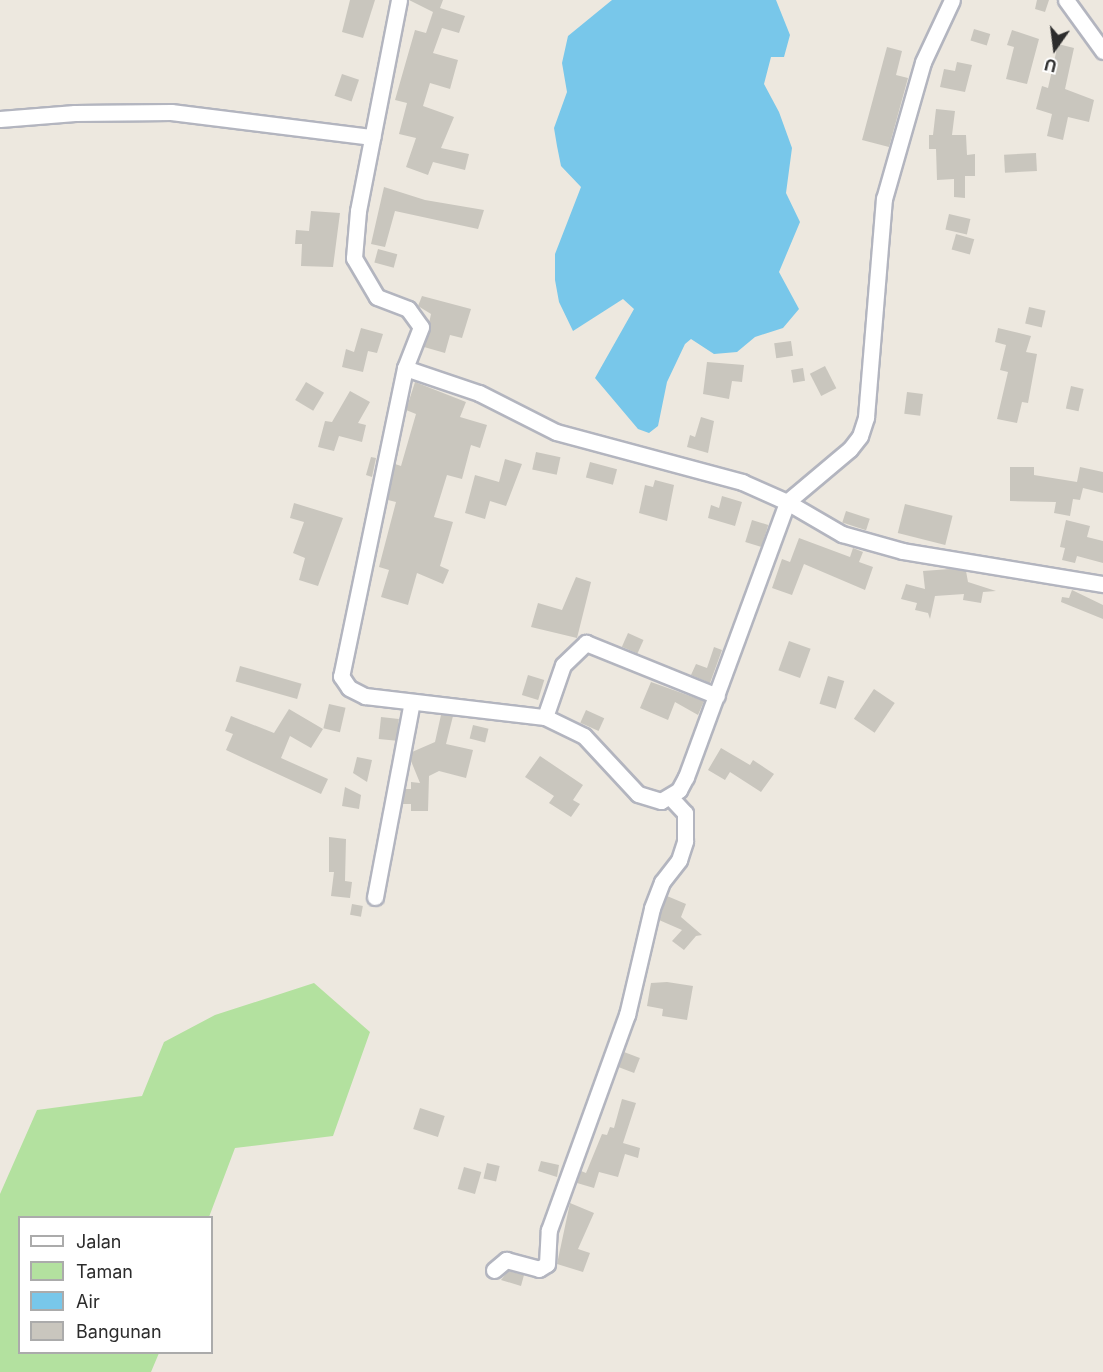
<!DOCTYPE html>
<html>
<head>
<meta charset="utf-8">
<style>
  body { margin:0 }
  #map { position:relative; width:1103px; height:1372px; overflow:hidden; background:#ede8df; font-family:Inter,sans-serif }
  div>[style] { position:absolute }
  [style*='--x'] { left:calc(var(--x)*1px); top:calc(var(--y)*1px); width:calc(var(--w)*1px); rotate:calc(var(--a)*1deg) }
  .green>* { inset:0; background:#b3e19f }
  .water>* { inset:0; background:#78c7ea }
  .building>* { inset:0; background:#c9c6be; transform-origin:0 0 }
  .roads { filter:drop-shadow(2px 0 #b3b5bf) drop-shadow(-2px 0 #b3b5bf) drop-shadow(0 2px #b3b5bf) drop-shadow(0 -2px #b3b5bf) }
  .street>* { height:15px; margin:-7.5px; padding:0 7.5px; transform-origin:7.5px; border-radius:7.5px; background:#fff }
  span { translate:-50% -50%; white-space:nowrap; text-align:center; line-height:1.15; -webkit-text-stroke:5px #fff; paint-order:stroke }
  .legend { position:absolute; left:18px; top:1216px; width:195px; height:138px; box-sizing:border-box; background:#fff; border:2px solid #ababab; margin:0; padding:8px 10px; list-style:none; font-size:18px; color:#2c2c2c }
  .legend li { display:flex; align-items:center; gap:12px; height:30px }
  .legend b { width:30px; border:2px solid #ababab }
  .north { position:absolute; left:1025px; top:18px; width:60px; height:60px; -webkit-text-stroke:4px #fff; paint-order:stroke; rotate:194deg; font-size:16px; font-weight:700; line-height:24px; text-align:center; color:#2c2c2c }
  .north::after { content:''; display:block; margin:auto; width:21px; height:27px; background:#2c2c2c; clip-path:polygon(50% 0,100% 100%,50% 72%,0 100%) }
</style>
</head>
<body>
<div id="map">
  <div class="green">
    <i style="clip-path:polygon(314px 983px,370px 1032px,333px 1136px,235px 1148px,209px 1217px,20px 1218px,20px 1352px,159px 1353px,151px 1372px,0 1372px,0 1194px,37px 1110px,142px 1096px,164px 1042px,215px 1015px)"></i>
  </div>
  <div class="water">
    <i style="clip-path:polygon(612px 0,776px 0,790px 35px,784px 57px,771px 57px,764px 84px,779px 112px,792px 148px,786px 193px,800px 222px,779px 272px,799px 309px,783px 328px,755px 337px,737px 352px,714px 354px,691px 339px,685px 344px,667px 382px,658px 426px,649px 433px,638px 429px,595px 378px,634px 309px,623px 299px,573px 331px,559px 302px,555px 280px,555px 254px,581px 187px,561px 166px,557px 146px,554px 128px,567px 92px,562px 63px,568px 36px)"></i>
  </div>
  <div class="building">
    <i style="clip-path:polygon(350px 0,375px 0,363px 38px,342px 32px)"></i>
    <i style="clip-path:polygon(409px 0,443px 0,440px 8px,465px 16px,459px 33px,442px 28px,433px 53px,458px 60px,450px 89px,430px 83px,423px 106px,454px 117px,441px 148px,469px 154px,465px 170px,433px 162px,428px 175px,406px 167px,416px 138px,399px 134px,407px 103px,395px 100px,415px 30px,426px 33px,433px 12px)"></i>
    <i style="clip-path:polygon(1037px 0,1049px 0,1045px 12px,1035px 9px)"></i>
    <i style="left:974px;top:29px;width:17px;height:12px;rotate:17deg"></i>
    <i style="clip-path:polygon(1012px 30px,1039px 39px,1027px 84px,1006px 79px,1014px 47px,1007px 45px)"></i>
    <i style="clip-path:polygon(1058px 44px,1074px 48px,1065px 89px,1094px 100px,1089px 122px,1068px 117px,1063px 140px,1047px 136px,1052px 114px,1036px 109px,1042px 86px,1048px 88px)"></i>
    <i style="clip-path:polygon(887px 47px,902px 51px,896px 75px,908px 78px,889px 147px,862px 140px)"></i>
    <i style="clip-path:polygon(957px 62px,972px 65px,965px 92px,940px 87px,944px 69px,955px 71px)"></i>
    <i style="left:342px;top:74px;width:18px;height:23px;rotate:19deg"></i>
    <i style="clip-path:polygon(936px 109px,955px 111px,952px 135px,966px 135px,967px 155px,975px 154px,975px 176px,965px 176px,965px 198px,954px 197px,954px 179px,937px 180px,936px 149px,929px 149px,929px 135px,933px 135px)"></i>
    <i style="left:1036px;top:153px;width:18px;height:32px;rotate:87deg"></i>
    <i style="clip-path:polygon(384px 187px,425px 200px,484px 210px,478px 229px,395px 211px,385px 247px,371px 244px)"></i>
    <i style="clip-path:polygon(311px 211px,340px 213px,333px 267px,301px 266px,302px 244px,295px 244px,296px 230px,309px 231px)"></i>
    <i style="left:949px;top:214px;width:22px;height:16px;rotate:13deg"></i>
    <i style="left:956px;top:234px;width:19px;height:16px;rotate:16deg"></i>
    <i style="left:378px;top:249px;width:20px;height:14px;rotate:15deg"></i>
    <i style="clip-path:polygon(422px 296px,471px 309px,462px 338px,450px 335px,445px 353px,424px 347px,431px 314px,418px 306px)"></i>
    <i style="left:1029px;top:307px;width:17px;height:17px;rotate:13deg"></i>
    <i style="clip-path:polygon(361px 328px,383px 334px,377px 353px,368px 351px,363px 372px,342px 367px,346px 349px,354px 352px)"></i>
    <i style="clip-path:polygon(998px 328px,1031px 336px,1026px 352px,1037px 354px,1028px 403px,1022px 402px,1017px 423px,997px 419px,1008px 372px,1000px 370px,1006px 345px,995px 342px)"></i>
    <i style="left:791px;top:341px;width:15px;height:17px;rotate:82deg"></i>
    <i style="clip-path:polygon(707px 362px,744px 365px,742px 382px,732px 381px,729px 399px,703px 394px)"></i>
    <i style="left:825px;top:366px;width:25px;height:17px;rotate:63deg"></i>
    <i style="left:803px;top:368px;width:13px;height:12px;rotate:81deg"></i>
    <i style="left:306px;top:382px;width:21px;height:21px;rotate:31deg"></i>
    <i style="clip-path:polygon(415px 382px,466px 402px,460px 417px,487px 425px,480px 448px,471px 445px,462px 479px,447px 475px,434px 517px,453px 522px,440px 566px,449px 570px,443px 584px,417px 573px,408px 605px,381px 597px,389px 570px,379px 567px,396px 502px,388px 500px,395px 464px,401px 466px,416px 414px,406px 410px)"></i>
    <i style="left:1071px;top:386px;width:13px;height:23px;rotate:13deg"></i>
    <i style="clip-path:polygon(350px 391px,370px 402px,358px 423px,366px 425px,362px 442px,339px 436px,334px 451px,318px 447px,325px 421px,332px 422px)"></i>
    <i style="left:907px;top:392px;width:16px;height:22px;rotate:7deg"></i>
    <i style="clip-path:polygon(701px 417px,714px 421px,708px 453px,687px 447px,690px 435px,695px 437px)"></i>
    <i style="left:536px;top:452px;width:25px;height:18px;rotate:12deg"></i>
    <i style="clip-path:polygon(371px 457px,376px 458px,372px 477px,366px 475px)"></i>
    <i style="clip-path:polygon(505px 459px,522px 464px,506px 506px,490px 501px,485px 519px,465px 513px,475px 475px,499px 482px)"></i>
    <i style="left:590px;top:462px;width:28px;height:16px;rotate:15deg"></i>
    <i style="clip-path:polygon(1010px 467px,1034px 467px,1034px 475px,1077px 482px,1080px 467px,1103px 472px,1103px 493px,1083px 488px,1080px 500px,1073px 499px,1070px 516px,1054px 513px,1056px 502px,1010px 501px)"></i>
    <i style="clip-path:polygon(655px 480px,674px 485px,667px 521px,639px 513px,645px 485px,653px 487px)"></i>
    <i style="clip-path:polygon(722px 496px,742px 502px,735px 526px,708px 518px,711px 505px,719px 508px)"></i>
    <i style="clip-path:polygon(294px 503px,343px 518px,318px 586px,299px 580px,305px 558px,293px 553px,304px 522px,290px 518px)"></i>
    <i style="left:905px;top:504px;width:49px;height:30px;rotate:14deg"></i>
    <i style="left:846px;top:511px;width:25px;height:12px;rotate:18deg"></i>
    <i style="left:752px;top:520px;width:17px;height:23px;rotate:17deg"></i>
    <i style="clip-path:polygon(1066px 520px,1090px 526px,1087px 537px,1103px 541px,1103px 563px,1077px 556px,1075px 563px,1062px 560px,1065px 548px,1060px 547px)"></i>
    <i style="clip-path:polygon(799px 538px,850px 557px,853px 548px,863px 552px,859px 562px,873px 567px,865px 590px,804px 564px,792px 595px,772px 588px,782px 559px,790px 562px)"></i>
    <i style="clip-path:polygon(950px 569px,966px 571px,968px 582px,996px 591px,983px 592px,981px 603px,963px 600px,964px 594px,935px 596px,930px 619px,928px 613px,915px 610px,917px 603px,901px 599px,906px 584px,925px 589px,923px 571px)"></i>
    <i style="clip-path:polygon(576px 577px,591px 582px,577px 638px,531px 627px,538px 603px,562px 610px)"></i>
    <i style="clip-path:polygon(1072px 590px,1103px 605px,1103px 619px,1061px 602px,1062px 597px,1069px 598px)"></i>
    <i style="left:628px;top:633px;width:17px;height:15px;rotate:24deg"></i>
    <i style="left:789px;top:641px;width:23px;height:31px;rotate:20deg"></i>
    <i style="clip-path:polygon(714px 647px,722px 650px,710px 683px,691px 675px,696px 664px,707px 668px)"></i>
    <i style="left:240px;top:666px;width:64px;height:16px;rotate:16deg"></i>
    <i style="left:528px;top:675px;width:17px;height:21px;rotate:17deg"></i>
    <i style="left:828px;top:676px;width:17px;height:29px;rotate:17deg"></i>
    <i style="clip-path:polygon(651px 682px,704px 701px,698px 715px,675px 702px,668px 720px,640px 708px)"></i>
    <i style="left:874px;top:689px;width:25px;height:36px;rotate:34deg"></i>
    <i style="left:329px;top:704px;width:17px;height:25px;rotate:13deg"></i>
    <i style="clip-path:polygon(289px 709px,323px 729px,311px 748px,290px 736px,281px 758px,328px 779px,321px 794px,226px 750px,233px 734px,225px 731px,231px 716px,274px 733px)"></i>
    <i style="left:586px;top:710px;width:20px;height:14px;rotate:24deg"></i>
    <i style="clip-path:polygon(441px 715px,453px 716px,446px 744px,473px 750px,466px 778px,439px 771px,429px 776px,428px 811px,411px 811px,411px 804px,403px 804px,405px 789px,411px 789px,411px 782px,420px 783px,411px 761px,412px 752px,435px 742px)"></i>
    <i style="left:381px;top:717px;width:18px;height:22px;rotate:6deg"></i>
    <i style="left:473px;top:725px;width:16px;height:14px;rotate:14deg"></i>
    <i style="clip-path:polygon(721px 748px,750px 765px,753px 760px,774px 774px,761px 792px,730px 772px,725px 780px,708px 770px)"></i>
    <i style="clip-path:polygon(540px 756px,583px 785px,573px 800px,580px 804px,571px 817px,549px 803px,554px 796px,525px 777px)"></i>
    <i style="clip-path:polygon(357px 757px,372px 760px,367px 782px,353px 773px)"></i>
    <i style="clip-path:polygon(345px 787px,361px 795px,359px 809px,342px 806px)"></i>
    <i style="clip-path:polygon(329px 837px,346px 839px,345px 881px,352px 882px,350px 898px,331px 896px,334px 872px,329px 872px)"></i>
    <i style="clip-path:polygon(667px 896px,686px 904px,681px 917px,702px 935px,696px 936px,684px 950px,672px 941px,682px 930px,659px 920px)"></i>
    <i style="left:352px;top:904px;width:11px;height:11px;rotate:10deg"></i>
    <i style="clip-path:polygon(667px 982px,693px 986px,687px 1020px,662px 1016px,663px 1009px,647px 1006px,651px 983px)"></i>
    <i style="left:624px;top:1052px;width:17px;height:16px;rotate:21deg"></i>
    <i style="clip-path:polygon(622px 1099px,636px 1103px,623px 1143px,640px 1148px,638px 1158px,625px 1154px,618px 1177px,599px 1172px,594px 1188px,577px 1183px,581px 1171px,586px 1173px,602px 1134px,607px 1135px,610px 1127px,614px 1128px)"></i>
    <i style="left:420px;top:1108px;width:26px;height:22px;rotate:18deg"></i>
    <i style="clip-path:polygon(541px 1161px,559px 1165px,557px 1177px,538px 1171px)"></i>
    <i style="left:487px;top:1163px;width:13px;height:16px;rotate:13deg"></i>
    <i style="left:464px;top:1167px;width:18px;height:23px;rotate:16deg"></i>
    <i style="clip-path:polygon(570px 1203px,594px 1213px,578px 1249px,590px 1253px,583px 1272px,557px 1264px)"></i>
    <i style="clip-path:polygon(508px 1271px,524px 1275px,521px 1286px,501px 1280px)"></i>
  </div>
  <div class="roads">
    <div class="street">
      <i style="--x:399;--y:0;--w:215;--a:101"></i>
      <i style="--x:358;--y:211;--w:47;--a:94.9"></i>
      <i style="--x:354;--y:258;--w:45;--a:59.5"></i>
      <i style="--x:377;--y:297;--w:33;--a:21"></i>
      <i style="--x:408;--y:309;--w:22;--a:54"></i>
      <i style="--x:421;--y:327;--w:44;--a:111.3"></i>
      <i style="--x:405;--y:368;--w:315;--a:101.7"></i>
      <i style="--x:341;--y:676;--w:14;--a:56"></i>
      <i style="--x:349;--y:688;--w:18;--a:27"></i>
      <i style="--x:365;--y:696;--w:181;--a:6.7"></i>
      <i style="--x:545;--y:717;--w:43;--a:26"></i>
      <i style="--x:584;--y:736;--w:79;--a:47"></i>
      <i style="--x:638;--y:794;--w:24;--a:17"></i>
      <i style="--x:661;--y:801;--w:21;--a:-31"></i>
      <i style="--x:679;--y:790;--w:15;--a:-62"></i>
      <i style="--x:686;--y:777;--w:293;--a:-69.8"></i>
      <i style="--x:787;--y:502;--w:82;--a:-40.1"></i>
      <i style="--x:850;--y:449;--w:16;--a:-52"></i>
      <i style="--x:860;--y:436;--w:20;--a:-72"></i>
      <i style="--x:866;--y:417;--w:219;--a:-85.3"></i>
      <i style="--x:884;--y:199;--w:142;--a:-74.1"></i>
      <i style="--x:923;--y:62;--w:68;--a:-64.9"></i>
      <i style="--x:1066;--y:0;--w:63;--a:54"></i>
      <i style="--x:0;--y:119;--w:75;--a:-4.6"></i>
      <i style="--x:75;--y:113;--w:96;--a:-0.6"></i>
      <i style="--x:171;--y:112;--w:203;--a:7.1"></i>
      <i style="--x:405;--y:368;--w:78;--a:18.7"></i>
      <i style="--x:479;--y:393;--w:86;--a:26.9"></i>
      <i style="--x:556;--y:432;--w:193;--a:15"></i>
      <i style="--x:742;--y:482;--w:49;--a:24"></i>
      <i style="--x:787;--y:502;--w:64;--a:30.2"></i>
      <i style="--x:842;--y:534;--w:63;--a:15.6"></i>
      <i style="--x:903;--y:551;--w:203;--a:9.4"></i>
      <i style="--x:545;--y:717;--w:55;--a:-70.9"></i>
      <i style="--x:563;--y:665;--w:32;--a:-44"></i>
      <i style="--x:586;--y:643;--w:141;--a:22"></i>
      <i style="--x:375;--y:897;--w:198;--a:-79.3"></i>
      <i style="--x:494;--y:1270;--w:16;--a:-40"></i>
      <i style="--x:506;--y:1260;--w:34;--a:15"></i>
      <i style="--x:539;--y:1269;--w:9;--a:-32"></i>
      <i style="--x:547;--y:1264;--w:34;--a:-87"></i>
      <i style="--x:549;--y:1230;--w:229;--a:-70.1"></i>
      <i style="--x:627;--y:1015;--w:110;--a:-76.8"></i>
      <i style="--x:652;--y:908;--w:28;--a:-69"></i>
      <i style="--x:662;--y:882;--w:28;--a:-52"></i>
      <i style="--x:679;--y:860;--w:20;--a:-72"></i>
      <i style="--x:685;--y:841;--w:28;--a:-90"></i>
      <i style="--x:685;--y:813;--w:22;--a:-133"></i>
    </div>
  </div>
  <ul class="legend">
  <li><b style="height:8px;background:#fff"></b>Jalan</li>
  <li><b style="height:16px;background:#b3e19f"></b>Taman</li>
  <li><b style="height:16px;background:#78c7ea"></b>Air</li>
  <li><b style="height:16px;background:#c9c6be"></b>Bangunan</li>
  </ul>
  <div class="north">U</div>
</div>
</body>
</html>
